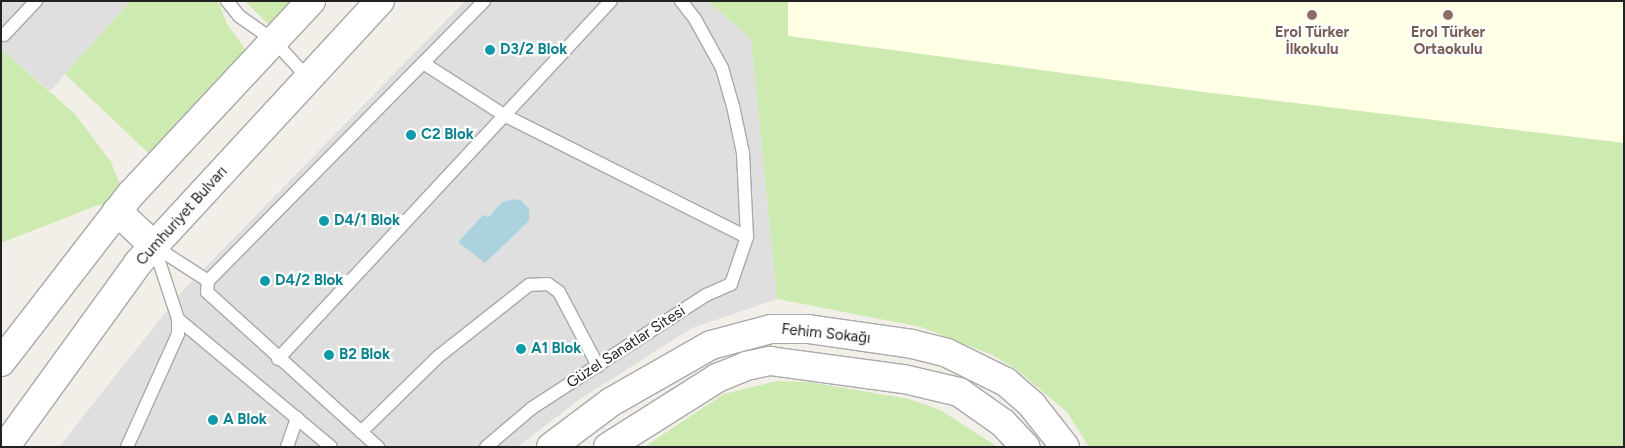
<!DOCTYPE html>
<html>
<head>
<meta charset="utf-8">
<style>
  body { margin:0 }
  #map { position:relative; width:1625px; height:448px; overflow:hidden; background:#f2efe9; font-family:Figtree,sans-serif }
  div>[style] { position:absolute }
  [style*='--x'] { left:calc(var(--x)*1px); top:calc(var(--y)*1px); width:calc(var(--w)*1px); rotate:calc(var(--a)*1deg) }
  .residential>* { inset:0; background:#e0dfdf }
  .education>* { inset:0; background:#ffffe5 }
  .grass>* { inset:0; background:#cdebb0 }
  .water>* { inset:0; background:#aad3df }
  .roads { filter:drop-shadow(1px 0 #a9a9a9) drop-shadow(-1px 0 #a9a9a9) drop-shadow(0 1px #a9a9a9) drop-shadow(0 -1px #a9a9a9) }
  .service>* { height:12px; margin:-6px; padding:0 6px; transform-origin:6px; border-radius:6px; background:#fff }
  .tertiary>* { height:28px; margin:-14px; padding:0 14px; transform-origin:14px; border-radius:14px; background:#fff }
  .dots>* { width:14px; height:14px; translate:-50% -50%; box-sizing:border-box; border:2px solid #fff; border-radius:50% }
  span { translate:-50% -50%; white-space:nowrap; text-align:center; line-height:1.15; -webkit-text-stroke:4.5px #fff; paint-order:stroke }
  .education-label { font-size:15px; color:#785e54; font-weight:700 }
  .culture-label { font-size:15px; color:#0d838f; font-weight:700 }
  .left { translate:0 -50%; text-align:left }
  .street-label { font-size:15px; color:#222 }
  .frame { position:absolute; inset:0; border:2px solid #222; pointer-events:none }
</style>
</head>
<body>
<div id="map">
  <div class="residential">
    <i style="clip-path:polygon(1px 1px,131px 1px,50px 91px,1px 49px)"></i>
    <i style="clip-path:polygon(465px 1px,708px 1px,751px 39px,777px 299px,692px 328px,580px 399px,517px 447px,59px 447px,184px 289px)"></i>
  </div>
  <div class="education">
    <i style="clip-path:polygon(788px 1px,1624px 1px,1624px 143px,1203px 92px,788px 36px)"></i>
  </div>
  <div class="grass">
    <i style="clip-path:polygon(131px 1px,218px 1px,227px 24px,258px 67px,164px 168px,65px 74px)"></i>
    <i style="clip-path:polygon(245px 1px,302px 1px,277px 28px,266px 22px)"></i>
    <i style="clip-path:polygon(708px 1px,788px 1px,788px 36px,1203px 92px,1624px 143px,1624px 447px,1089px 447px,1067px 412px,1016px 369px,992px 355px,921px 327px,777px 299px,751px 39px)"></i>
    <i style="clip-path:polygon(1px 49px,75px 114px,111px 162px,121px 187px,113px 207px,98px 205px,1px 243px)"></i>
    <i style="clip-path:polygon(777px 381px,809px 382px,909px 399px,940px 410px,998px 447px,644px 447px,724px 394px)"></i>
  </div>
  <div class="water">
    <i style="clip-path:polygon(515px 199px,522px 201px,529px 209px,529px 221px,485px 263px,458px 242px,483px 215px,489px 217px,502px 202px)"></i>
  </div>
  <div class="roads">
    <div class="service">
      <i style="--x:227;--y:1;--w:19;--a:51"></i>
      <i style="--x:239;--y:16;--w:42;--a:35.2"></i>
      <i style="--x:273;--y:40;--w:52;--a:47.4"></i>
      <i style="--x:681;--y:1;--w:23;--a:52"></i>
      <i style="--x:695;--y:19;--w:56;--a:61.1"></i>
      <i style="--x:722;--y:68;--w:40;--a:74"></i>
      <i style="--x:733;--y:106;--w:48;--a:78"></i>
      <i style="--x:743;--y:153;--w:84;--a:87.3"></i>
      <i style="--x:4;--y:35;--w:47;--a:-46.7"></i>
      <i style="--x:423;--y:63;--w:96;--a:32.7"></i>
      <i style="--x:504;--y:115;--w:272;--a:26.7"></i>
      <i style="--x:747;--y:237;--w:50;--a:108.8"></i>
      <i style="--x:731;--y:284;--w:27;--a:156"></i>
      <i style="--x:706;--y:295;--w:207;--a:147"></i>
      <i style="--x:532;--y:408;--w:60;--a:139.7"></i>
      <i style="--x:154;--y:246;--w:64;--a:32.9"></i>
      <i style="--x:208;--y:281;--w:393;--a:-45.4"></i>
      <i style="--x:208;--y:281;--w:11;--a:95"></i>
      <i style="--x:207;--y:292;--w:231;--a:42.2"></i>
      <i style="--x:178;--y:319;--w:199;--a:39.9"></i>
      <i style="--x:278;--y:359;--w:489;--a:-47.1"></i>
      <i style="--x:361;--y:432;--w:109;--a:-44.3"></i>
      <i style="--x:439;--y:356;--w:115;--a:-38.3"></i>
      <i style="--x:529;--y:285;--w:19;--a:-3"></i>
      <i style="--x:548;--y:284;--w:14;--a:36"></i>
      <i style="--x:559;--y:292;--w:84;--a:62.2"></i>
      <i style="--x:127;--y:447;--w:124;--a:-65.7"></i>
      <i style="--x:178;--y:334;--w:15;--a:-90"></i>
      <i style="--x:178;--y:319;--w:77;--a:-108.2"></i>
      <i style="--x:287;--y:447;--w:31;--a:-71"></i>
    </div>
    <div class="tertiary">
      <i style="--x:117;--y:211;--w:51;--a:43.4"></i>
      <i style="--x:1;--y:362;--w:212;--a:-52.3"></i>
      <i style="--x:131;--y:194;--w:264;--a:-47"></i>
      <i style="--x:5;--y:447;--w:227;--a:-54.1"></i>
      <i style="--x:138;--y:263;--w:357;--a:-47.3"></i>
      <i style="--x:551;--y:447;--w:75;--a:-36.9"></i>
      <i style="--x:611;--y:402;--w:115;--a:-29.7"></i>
      <i style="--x:711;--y:345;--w:62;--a:-14.9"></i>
      <i style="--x:771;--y:329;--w:37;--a:0"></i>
      <i style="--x:808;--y:329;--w:105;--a:8.2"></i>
      <i style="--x:912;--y:344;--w:36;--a:14"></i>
      <i style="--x:947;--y:353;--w:66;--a:26.2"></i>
      <i style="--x:1006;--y:382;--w:35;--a:41"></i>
      <i style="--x:1032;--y:405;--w:53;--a:51.8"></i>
      <i style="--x:608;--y:447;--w:129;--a:-32.3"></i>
      <i style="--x:717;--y:378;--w:31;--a:-22"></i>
      <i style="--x:746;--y:366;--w:25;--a:-12"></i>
      <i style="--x:770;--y:361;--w:135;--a:7.7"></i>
      <i style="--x:904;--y:379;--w:57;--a:13.3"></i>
      <i style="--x:959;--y:392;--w:54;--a:35.2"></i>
      <i style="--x:1003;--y:423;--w:33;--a:47"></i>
    </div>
  </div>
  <div class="dots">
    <i style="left:1312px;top:15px;background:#8d6e63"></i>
    <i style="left:1448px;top:15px;background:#8d6e63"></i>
    <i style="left:490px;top:50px;background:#0f9aa8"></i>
    <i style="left:411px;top:135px;background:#0f9aa8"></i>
    <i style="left:324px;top:221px;background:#0f9aa8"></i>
    <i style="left:265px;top:281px;background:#0f9aa8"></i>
    <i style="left:521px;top:349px;background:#0f9aa8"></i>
    <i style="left:329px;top:355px;background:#0f9aa8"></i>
    <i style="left:213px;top:420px;background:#0f9aa8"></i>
  </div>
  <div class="education-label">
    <span style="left:1312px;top:41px">Erol Türker<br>İlkokulu</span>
    <span style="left:1448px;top:41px">Erol Türker<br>Ortaokulu</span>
  </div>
  <div class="culture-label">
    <span class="left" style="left:500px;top:50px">D3/2 Blok</span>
    <span class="left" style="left:421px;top:135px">C2 Blok</span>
    <span class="left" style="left:334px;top:221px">D4/1 Blok</span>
    <span class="left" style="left:275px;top:281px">D4/2 Blok</span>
    <span class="left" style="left:531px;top:349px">A1 Blok</span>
    <span class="left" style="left:339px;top:355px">B2 Blok</span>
    <span class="left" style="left:223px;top:420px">A Blok</span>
  </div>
  <div class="street-label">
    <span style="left:182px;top:216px;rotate:-48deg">Cumhuriyet Bulvarı</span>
    <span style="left:826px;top:334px;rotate:6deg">Fehim Sokağı</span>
    <span style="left:626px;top:347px;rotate:-33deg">Güzel Sanatlar Sitesi</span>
  </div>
  <div class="frame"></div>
</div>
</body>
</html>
